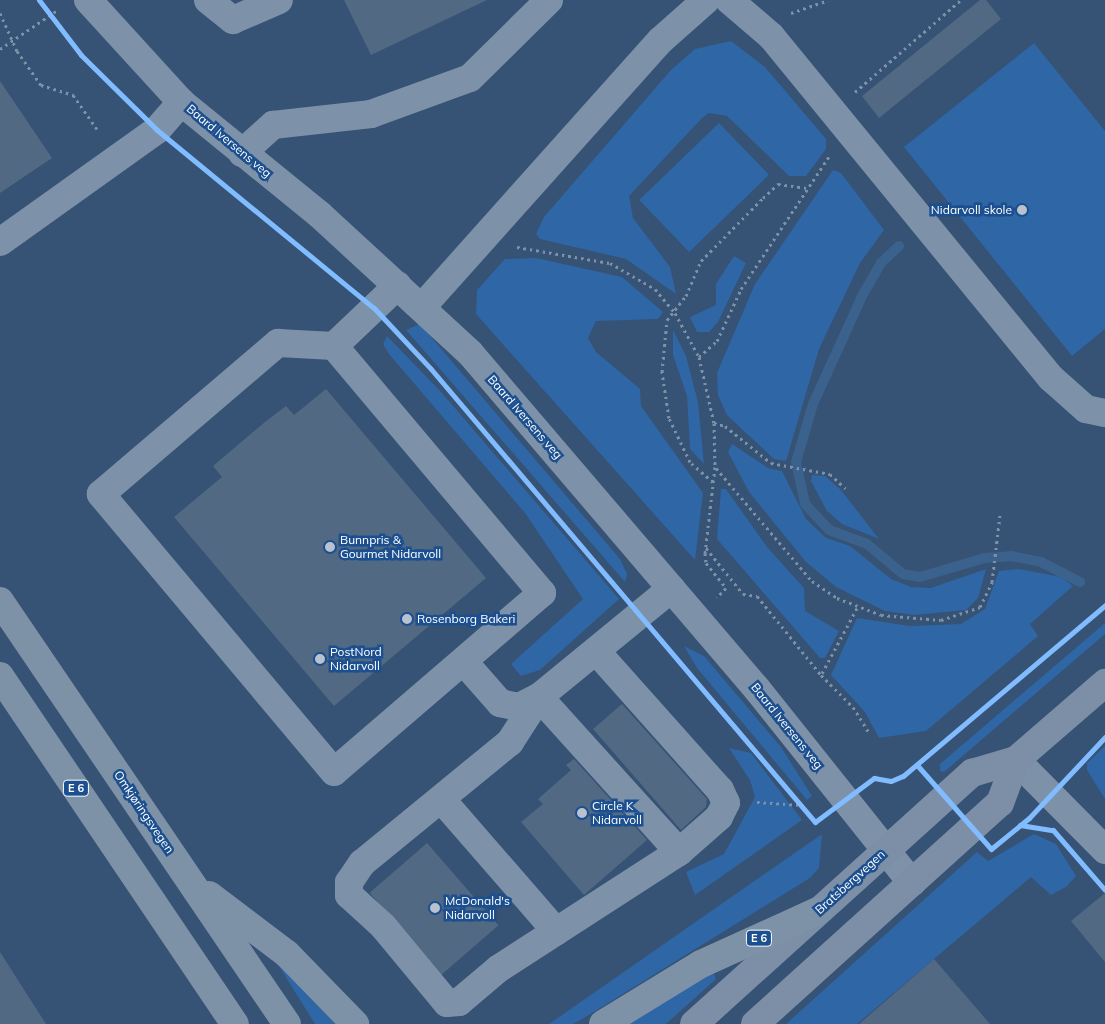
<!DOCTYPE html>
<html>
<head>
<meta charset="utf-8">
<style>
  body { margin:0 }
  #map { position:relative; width:1105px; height:1024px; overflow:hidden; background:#365274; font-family:Mulish,sans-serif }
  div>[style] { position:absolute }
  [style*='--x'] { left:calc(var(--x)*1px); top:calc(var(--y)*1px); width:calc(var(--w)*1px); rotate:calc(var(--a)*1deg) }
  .green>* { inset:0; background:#2f66a5; transform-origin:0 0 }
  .stream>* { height:10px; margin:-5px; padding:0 5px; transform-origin:5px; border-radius:5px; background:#3b618d }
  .building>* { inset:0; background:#526984; transform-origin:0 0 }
  .path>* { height:3px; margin-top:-1.5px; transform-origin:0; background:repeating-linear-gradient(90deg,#7d92a8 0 2.5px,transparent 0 6.5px) }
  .minor>* { height:28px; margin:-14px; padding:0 14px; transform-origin:14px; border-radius:14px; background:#7d92a8 }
  .major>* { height:28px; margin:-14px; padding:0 14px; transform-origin:14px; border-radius:14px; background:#7d8ea7 }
  .highway>* { height:28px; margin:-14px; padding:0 14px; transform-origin:14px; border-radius:14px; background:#7e92a7 }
  .cycleway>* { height:5px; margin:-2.5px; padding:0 2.5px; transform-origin:2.5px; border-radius:2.5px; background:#80bcff }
  .dots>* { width:14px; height:14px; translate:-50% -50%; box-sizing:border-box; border:2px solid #1b4f8f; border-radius:50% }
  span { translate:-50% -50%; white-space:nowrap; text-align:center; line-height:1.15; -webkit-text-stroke:5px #1b4f8f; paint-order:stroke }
  .shield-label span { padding:1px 4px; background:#1b4f8f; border:1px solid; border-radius:4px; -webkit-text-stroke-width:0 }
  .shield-label { font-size:11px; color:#fff; font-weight:700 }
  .street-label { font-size:12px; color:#fff }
  .poi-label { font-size:12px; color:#fff }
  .right { translate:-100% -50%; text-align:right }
  .left { translate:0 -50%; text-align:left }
</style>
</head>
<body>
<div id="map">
  <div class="green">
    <i style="clip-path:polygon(731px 41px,765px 67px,826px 139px,826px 149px,806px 176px,789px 176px,727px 116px,709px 113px,702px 118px,629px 196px,633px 218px,670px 267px,676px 294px,626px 259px,540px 239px,536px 234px,544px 217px,671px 70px,695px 49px)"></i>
    <i style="clip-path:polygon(1034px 43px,1105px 131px,1105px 329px,1072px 356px,904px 147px)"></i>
    <i style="left:719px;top:123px;width:72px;height:111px;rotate:46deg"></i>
    <i style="clip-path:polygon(833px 170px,841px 173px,884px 230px,860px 263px,819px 349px,786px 461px,774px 459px,727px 415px,718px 395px,717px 373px,755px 284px)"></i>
    <i style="clip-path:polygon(734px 256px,746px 263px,718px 322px,709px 332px,697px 332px,690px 317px,716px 305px,716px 284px)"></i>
    <i style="clip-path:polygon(536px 258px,622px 277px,663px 312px,658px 319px,596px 321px,588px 338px,596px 352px,640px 389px,641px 406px,703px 493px,695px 560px,476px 314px,477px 290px,505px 259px)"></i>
    <i style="clip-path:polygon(420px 324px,620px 559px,627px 574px,625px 582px,406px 330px)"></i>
    <i style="clip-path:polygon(673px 330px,686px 356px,698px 402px,704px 464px,690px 449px,687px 396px,673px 355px)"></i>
    <i style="clip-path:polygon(387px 336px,442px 393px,619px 599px,540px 670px,521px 676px,511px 664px,583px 599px,525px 513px,389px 354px,383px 344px)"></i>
    <i style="clip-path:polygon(732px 444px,768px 468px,782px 471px,806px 519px,826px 538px,850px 546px,891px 579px,911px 587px,931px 588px,986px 569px,978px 598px,966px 610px,914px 615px,885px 611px,836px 587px,806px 562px,749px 492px,728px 452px)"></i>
    <i style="clip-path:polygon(812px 475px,825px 476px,841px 490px,879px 539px,842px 524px,827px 511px,811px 481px)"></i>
    <i style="clip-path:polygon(721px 489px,726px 489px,767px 547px,804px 588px,805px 611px,839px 631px,825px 658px,820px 658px,717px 539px)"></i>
    <i style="clip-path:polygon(1019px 569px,1061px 577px,1073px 586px,1030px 624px,1038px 636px,926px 731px,879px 738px,865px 712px,831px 675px,857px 618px,910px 626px,961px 624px,985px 609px,999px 571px)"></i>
    <i style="clip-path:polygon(1105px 623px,1105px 634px,944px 772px,940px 771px,940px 764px)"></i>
    <i style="clip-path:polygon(684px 646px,704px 656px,781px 747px,812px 796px,807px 800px,697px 668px)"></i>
    <i style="clip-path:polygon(1105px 746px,1105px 799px,1087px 770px,1087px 763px)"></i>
    <i style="clip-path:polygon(729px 748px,751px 753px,802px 820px,695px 895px,686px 872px,724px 854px,755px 797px,750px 780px)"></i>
    <i style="clip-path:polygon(822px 834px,819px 868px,810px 878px,584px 1018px,573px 1024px,549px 1024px)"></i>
    <i style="clip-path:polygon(1034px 834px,1056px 844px,1076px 876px,1066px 887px,1051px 895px,1031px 877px,857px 1024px,786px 1024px,977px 852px,988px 861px)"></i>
    <i style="clip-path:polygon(277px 963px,335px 1024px,315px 1024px)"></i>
    <i style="clip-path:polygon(713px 972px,716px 979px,666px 1024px,628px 1024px)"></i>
  </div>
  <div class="stream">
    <i style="--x:899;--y:246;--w:25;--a:137"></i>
    <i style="--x:881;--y:263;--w:34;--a:120"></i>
    <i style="--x:864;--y:292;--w:123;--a:114.5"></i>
    <i style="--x:813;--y:404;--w:60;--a:106.3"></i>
    <i style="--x:796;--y:462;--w:43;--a:77.9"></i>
    <i style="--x:805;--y:504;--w:35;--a:47"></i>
    <i style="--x:829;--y:530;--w:40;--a:20.2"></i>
    <i style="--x:867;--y:544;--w:47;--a:39.8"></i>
    <i style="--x:903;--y:574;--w:17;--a:10"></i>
    <i style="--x:920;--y:577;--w:68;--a:-16.3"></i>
    <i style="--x:985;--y:558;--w:26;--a:-4"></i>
    <i style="--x:1011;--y:556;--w:31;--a:11"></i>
    <i style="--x:1041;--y:562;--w:44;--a:27.1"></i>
  </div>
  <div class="building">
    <i style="clip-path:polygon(344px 0,487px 0,371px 55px)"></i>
    <i style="clip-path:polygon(980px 0,986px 0,1001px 19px,879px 118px,862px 96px)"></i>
    <i style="clip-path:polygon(0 81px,52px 158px,0 193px)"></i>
    <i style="clip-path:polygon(326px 389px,486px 578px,334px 706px,174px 517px,222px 477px,213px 466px,265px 422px,286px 406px,294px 415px)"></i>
    <i style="clip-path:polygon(622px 704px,707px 799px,706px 807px,681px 830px,593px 729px)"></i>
    <i style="clip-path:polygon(574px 759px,647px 840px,584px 895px,521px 822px,543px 804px,538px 799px,571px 770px,566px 765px)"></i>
    <i style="left:427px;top:843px;width:109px;height:76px;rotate:49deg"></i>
    <i style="clip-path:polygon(1105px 893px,1105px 962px,1071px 921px)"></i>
    <i style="clip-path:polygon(0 952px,46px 1024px,0 1024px)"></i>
    <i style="clip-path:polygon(934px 959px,990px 1024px,859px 1024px)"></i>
  </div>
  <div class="path">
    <i style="--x:0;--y:13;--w:42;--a:65.9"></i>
    <i style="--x:17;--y:51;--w:42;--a:54.8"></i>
    <i style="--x:41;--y:85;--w:34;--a:17"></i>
    <i style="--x:73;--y:95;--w:42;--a:54.8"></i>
    <i style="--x:791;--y:13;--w:39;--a:-19"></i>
    <i style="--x:0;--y:49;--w:71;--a:-34.1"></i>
    <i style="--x:855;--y:92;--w:140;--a:-41"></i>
    <i style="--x:517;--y:247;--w:94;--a:9.8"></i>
    <i style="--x:610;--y:263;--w:52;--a:30"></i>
    <i style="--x:655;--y:289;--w:31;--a:50"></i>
    <i style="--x:675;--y:313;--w:50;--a:61.4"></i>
    <i style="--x:699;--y:357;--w:68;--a:77.2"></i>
    <i style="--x:714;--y:423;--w:44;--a:88.7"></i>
    <i style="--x:715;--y:467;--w:87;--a:96.6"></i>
    <i style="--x:705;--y:553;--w:10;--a:84"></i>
    <i style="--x:706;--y:563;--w:32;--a:51"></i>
    <i style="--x:726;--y:588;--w:13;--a:135"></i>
    <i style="--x:699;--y:357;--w:24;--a:-42"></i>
    <i style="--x:717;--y:341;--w:57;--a:-65.2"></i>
    <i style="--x:741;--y:289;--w:161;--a:-56.4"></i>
    <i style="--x:714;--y:423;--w:11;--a:15"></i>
    <i style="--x:725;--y:426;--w:59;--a:38.8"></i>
    <i style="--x:771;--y:463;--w:60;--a:10.6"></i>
    <i style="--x:830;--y:474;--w:21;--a:43"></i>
    <i style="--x:716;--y:468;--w:148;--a:49.7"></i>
    <i style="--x:812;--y:581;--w:30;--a:34"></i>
    <i style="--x:837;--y:598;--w:47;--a:21.1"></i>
    <i style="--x:881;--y:615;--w:60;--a:4.8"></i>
    <i style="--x:941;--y:620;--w:41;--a:-18.4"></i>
    <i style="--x:980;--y:607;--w:28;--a:-64"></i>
    <i style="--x:992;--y:582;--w:67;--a:-83.2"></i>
    <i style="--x:713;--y:482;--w:30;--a:-139"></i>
    <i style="--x:690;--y:462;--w:49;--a:-115.5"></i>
    <i style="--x:669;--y:418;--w:47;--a:-98.7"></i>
    <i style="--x:662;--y:372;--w:52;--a:-84.5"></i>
    <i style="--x:667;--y:320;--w:31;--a:-52"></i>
    <i style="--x:686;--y:296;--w:38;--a:-67"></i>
    <i style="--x:701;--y:261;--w:88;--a:-45.5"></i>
    <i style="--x:763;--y:198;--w:21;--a:-43"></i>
    <i style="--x:778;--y:184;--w:29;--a:8"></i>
    <i style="--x:706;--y:548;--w:59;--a:51.2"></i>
    <i style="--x:743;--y:594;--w:14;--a:8"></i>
    <i style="--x:757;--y:596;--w:102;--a:51"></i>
    <i style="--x:857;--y:608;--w:76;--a:118.2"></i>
    <i style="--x:821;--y:675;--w:45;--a:45"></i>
    <i style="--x:853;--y:707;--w:32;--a:58"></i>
    <i style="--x:757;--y:802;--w:44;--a:3.9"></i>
  </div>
  <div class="minor">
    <i style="--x:88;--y:0;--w:138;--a:47.6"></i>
    <i style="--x:181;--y:102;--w:179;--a:39.1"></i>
    <i style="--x:320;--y:215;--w:204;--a:42.6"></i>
    <i style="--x:470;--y:353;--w:442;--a:49.5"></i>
    <i style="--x:757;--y:689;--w:248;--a:51.4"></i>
    <i style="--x:208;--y:0;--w:32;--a:39"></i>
    <i style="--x:233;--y:20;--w:50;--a:-23.5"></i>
    <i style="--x:729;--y:0;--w:55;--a:40.6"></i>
    <i style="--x:771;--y:36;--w:442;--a:50.7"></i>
    <i style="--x:1051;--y:378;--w:47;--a:41.5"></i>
    <i style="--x:1086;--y:409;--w:19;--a:12"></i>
    <i style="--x:242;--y:153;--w:42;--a:-42.1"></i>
    <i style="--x:273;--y:125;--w:99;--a:-6.4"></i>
    <i style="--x:371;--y:114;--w:105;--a:-20"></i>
    <i style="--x:470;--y:78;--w:111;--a:-44.6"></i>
    <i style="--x:0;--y:242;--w:193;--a:-35.5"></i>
    <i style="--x:157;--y:130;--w:37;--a:-49"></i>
    <i style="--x:422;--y:307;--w:358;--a:-48.2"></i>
    <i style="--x:661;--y:40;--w:60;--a:-41.6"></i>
    <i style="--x:278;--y:343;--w:56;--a:3.1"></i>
    <i style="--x:334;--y:346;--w:323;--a:49.9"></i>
    <i style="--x:542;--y:593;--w:274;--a:139.3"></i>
    <i style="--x:334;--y:772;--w:363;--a:-130"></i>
    <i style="--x:101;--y:494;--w:233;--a:-40.5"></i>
    <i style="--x:334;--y:346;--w:88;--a:-43.6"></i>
    <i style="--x:596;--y:651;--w:186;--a:48.3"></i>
    <i style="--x:720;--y:790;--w:14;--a:65"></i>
    <i style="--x:726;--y:803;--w:16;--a:117"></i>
    <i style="--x:719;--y:817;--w:53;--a:138.8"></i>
    <i style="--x:679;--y:852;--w:209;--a:-132.1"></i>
    <i style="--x:539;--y:697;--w:54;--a:122.8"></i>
    <i style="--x:510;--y:742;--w:191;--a:140.7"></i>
    <i style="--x:362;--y:863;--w:23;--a:124"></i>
    <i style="--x:349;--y:882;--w:13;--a:90"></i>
    <i style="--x:349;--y:895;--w:46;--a:42.4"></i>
    <i style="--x:383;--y:926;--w:100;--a:50.3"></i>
    <i style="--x:447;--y:1003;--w:12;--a:-5"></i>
    <i style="--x:459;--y:1002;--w:51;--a:-40.2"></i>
    <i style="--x:498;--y:969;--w:216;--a:-32.9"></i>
    <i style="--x:464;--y:662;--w:55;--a:48.7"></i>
    <i style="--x:500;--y:703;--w:19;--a:12"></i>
    <i style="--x:519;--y:707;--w:22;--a:-27"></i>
    <i style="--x:539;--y:697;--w:171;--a:-39.3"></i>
    <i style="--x:1016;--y:760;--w:127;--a:45.3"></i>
    <i style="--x:442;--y:800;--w:174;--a:49"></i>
  </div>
  <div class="major">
    <i style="--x:694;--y:1024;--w:375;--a:-42.1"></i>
    <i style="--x:972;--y:773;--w:46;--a:-16.5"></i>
    <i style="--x:1016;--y:760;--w:118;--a:-40.9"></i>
    <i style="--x:755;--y:1024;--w:330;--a:-42.1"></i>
    <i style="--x:1000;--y:803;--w:46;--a:-69.6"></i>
  </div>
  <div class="highway">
    <i style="--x:0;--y:601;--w:511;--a:55.84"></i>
    <i style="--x:0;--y:676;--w:420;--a:56"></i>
    <i style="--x:209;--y:895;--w:98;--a:37.1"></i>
    <i style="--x:287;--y:954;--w:98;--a:45.8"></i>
    <i style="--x:603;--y:1024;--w:115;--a:-31.5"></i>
    <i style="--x:701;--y:964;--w:128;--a:-24.4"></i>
  </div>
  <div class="cycleway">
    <i style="--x:39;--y:0;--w:69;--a:52.6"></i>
    <i style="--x:81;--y:55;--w:107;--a:44.6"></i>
    <i style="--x:157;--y:130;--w:281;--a:39.4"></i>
    <i style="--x:374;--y:308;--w:83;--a:46.9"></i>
    <i style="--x:431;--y:369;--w:594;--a:49.71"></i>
    <i style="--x:815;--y:822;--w:74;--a:-36.7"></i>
    <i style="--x:874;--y:778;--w:17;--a:10"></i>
    <i style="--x:891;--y:781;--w:13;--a:-23"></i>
    <i style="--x:903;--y:776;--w:265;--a:-40.2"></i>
    <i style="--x:917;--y:765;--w:112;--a:48.6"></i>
    <i style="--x:991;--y:849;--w:49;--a:-39.2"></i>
    <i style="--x:1029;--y:818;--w:111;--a:-46.8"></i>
    <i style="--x:1020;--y:825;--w:33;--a:9"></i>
    <i style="--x:1053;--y:830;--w:79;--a:49.1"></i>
  </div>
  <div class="dots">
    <i style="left:1022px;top:210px;background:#b9c2ce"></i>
    <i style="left:330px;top:547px;background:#b9c2ce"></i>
    <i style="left:407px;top:619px;background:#b9c2ce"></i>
    <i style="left:320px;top:659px;background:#b9c2ce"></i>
    <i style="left:582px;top:813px;background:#b9c2ce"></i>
    <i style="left:435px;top:908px;background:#b9c2ce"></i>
  </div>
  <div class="shield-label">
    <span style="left:76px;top:788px">E 6</span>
    <span style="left:759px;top:938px">E 6</span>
  </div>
  <div class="street-label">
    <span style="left:229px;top:141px;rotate:40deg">Baard Iversens veg</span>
    <span style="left:525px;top:417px;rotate:49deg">Baard Iversens veg</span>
    <span style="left:787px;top:726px;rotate:51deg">Baard Iversens veg</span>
    <span style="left:144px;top:812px;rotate:56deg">Omkjøringsvegen</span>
    <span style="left:850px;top:882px;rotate:-42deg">Bratsbergvegen</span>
  </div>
  <div class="poi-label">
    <span class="right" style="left:1012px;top:210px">Nidarvoll skole</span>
    <span class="left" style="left:340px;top:547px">Bunnpris &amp;<br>Gourmet Nidarvoll</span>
    <span class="left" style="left:417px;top:619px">Rosenborg Bakeri</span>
    <span class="left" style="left:330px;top:659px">PostNord<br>Nidarvoll</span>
    <span class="left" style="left:592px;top:813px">Circle K<br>Nidarvoll</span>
    <span class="left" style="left:445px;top:908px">McDonald's<br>Nidarvoll</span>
  </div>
</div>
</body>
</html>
